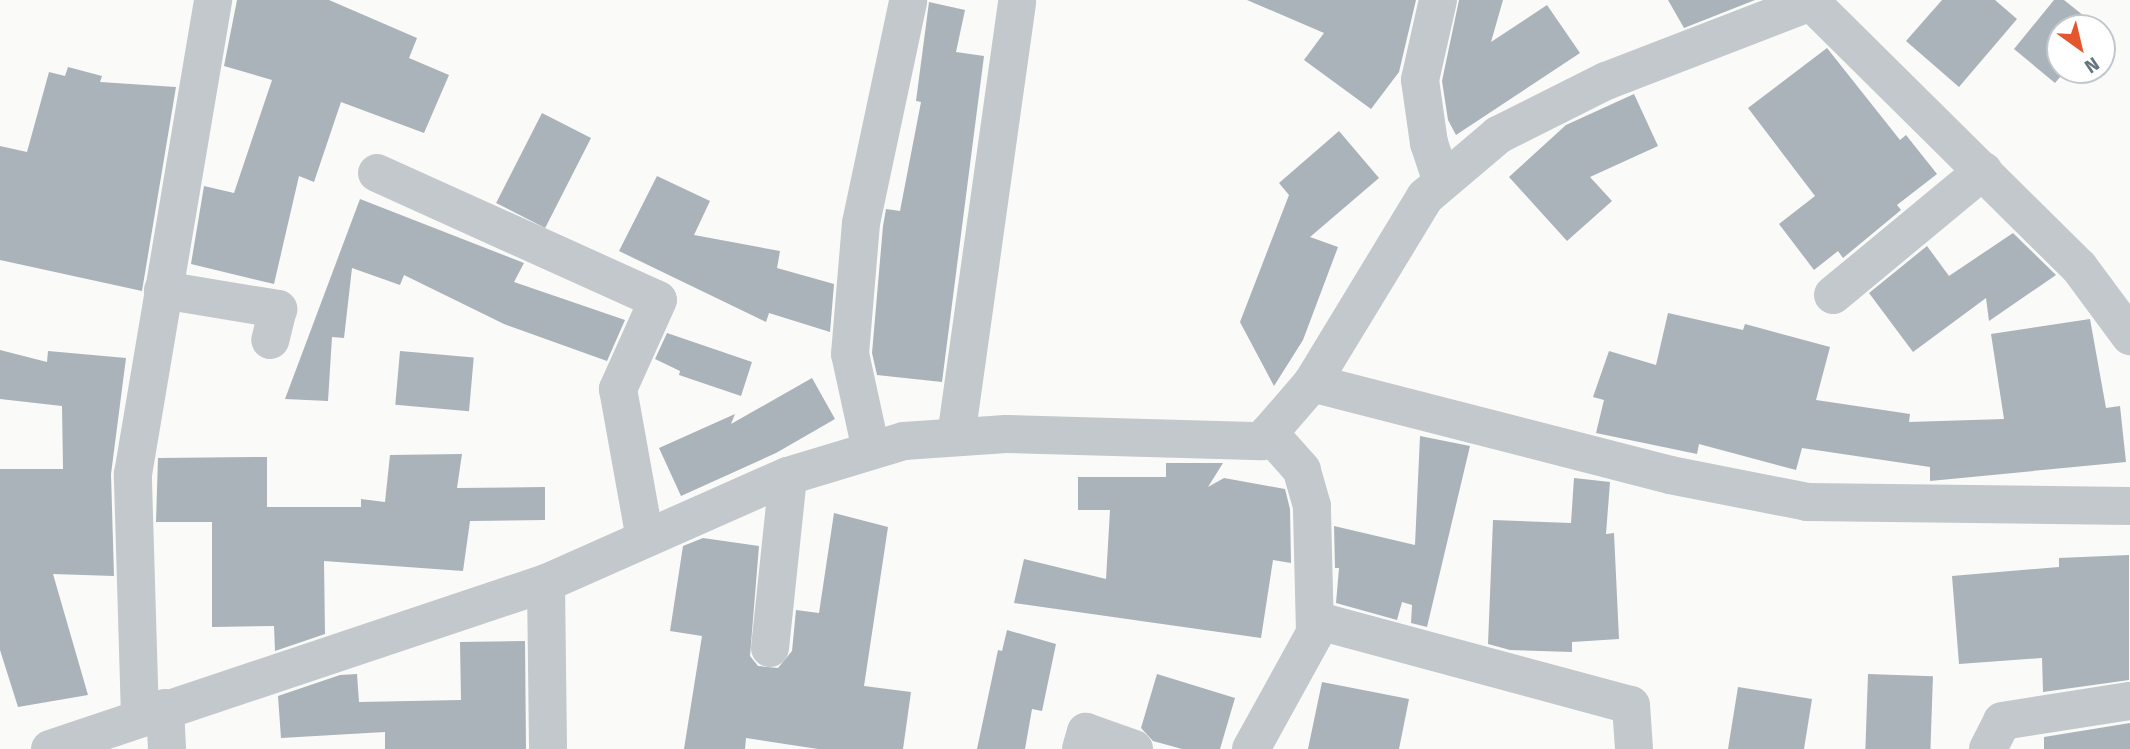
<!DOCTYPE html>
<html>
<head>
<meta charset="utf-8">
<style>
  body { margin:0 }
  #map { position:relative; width:2130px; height:749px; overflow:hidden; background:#fafaf8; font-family:"Fira Sans",sans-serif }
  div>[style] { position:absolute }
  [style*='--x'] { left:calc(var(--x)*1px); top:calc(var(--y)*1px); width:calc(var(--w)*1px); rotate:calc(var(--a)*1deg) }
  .building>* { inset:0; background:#aab3b9; transform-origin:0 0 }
  .minor>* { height:38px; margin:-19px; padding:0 19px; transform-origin:19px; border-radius:19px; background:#c3c8cc }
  span { translate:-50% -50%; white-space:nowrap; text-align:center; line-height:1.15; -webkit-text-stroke:7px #fff; paint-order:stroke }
  .north { position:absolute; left:2046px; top:14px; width:70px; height:70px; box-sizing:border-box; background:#fff; border:2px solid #c1c8cd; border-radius:50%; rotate:146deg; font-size:19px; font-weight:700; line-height:28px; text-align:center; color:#657683 }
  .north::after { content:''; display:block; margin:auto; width:24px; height:32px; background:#e4572e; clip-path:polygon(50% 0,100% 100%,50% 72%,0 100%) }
</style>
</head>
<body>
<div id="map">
  <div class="building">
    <i style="clip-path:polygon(237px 0,329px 0,417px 38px,409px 58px,449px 75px,424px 133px,341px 102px,314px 182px,299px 176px,274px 284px,191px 264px,204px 186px,234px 193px,272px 80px,224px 66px)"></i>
    <i style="clip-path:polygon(1247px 0,1416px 0,1399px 72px,1371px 109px,1304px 60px,1324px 33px)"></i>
    <i style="clip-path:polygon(1459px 0,1503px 0,1491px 42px,1547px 5px,1580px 53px,1456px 135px,1448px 120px,1442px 81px)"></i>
    <i style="clip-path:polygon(1668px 0,1755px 0,1684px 28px)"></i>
    <i style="clip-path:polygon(1942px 0,1995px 0,2017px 19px,1959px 87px,1906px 41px)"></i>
    <i style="clip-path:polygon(2054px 0,2064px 0,2099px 28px,2060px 28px,2060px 70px,2066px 70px,2055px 83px,2014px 49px)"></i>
    <i style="clip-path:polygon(929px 2px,965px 10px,956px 52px,984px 56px,942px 382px,877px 375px,872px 353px,883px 226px,886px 209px,900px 211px,921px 102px,916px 101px)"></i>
    <i style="clip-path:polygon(1827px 48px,1900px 140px,1906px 135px,1937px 174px,1897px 205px,1901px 210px,1843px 258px,1838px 251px,1814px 270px,1779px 224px,1815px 196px,1748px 108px)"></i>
    <i style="clip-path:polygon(68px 67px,102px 76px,100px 82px,176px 87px,142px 291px,0 260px,0 146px,27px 152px,49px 72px,65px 76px)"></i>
    <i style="clip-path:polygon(1634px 94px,1658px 146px,1590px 177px,1612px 201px,1567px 241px,1509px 177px,1566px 125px)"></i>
    <i style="left:542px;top:113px;width:55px;height:101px;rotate:27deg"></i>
    <i style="clip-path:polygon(1339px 131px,1379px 178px,1310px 237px,1338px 247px,1303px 340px,1274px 386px,1240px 322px,1289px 195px,1279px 183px)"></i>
    <i style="clip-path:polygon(657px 176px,710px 201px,694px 235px,780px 251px,777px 268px,834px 284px,830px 332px,769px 313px,766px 322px,619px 251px)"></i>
    <i style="clip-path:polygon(360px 199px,524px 263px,514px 282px,625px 320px,607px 361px,504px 324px,404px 275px,400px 285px,352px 268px,344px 338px,332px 337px,328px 401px,285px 399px)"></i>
    <i style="clip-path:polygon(2013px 233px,2056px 275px,1989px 321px,1986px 298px,1913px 352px,1869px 293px,1927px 246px,1949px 276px)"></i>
    <i style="clip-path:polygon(1668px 313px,1743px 330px,1745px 324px,1830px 347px,1816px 400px,1910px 414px,1909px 422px,2004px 419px,1991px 334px,2090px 319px,2106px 408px,2120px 406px,2126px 462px,1930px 481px,1930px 467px,1802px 448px,1796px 470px,1699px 444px,1697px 454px,1596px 433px,1604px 400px,1593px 397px,1609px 351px,1656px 365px)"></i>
    <i style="clip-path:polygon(667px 333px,752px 362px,741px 396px,679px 375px,680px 371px,655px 359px)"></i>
    <i style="clip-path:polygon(0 350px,47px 362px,48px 351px,126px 358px,111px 474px,114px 576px,53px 574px,88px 695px,18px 707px,0 650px,0 469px,63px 469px,62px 406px,0 399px)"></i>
    <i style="left:400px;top:351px;width:74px;height:54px;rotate:5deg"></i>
    <i style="clip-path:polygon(812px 378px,835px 419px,776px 453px,681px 496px,659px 448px,735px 414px,731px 424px)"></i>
    <i style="clip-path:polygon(1420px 436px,1470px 446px,1427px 627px,1411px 623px,1412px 605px,1402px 602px,1397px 620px,1336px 603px,1339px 568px,1335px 568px,1334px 526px,1415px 545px)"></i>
    <i style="clip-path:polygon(462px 454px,457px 488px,545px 487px,545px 520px,470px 521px,463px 571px,324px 561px,325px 634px,275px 651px,274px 626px,212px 627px,212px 522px,156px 522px,158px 458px,267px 457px,267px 507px,361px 507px,361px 499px,385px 502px,390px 455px)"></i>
    <i style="clip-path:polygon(1166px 463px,1223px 463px,1208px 487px,1224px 478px,1285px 489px,1290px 509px,1291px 563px,1273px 560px,1261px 638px,1014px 603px,1024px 559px,1106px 579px,1110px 510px,1078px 510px,1078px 477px,1166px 477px)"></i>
    <i style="clip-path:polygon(1574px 478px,1610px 482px,1606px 534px,1614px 533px,1619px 639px,1572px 642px,1572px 652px,1510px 650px,1488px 644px,1493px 520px,1571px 523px)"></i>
    <i style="clip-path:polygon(834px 513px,888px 527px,864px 686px,911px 692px,903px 749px,818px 749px,746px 738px,745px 749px,684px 749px,702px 636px,670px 631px,683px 546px,703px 538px,759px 546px,750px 656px,758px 666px,778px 668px,792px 651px,796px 610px,819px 613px)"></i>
    <i style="clip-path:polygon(2129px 555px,2129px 680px,2043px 692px,2042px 658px,1959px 664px,1952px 576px,2059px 567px,2059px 558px)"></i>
    <i style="clip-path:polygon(1007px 630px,1056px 644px,1042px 711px,1032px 709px,1025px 749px,977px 749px,998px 650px,1002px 651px)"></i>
    <i style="clip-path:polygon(525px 641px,526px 749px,385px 749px,385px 732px,281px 738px,278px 696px,340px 675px,357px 674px,359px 702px,461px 700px,460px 642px)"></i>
    <i style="clip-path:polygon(1157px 674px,1235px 698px,1220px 749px,1182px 749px,1153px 741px,1141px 728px)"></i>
    <i style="left:1868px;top:674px;width:65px;height:75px;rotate:2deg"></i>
    <i style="clip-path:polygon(1322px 682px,1409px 699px,1399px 749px,1308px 749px)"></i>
    <i style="clip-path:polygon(1738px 687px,1812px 699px,1804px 749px,1728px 749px)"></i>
    <i style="clip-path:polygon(2130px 723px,2130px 749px,2044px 749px,2044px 737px)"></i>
  </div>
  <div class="minor">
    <i style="--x:1438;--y:0;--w:82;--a:102.7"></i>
    <i style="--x:1420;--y:80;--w:64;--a:81.9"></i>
    <i style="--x:1429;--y:143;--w:41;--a:71.6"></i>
    <i style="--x:1809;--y:0;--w:380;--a:44.7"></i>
    <i style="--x:2079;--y:267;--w:86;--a:53.5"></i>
    <i style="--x:377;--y:173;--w:308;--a:24.3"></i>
    <i style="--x:658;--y:300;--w:98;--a:114.2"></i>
    <i style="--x:618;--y:389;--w:152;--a:79.8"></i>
    <i style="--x:163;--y:290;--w:117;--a:9.4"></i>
    <i style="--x:278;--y:309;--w:32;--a:104"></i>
    <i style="--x:1833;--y:295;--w:195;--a:-39.6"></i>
    <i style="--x:1312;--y:383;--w:370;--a:14.4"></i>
    <i style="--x:1670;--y:475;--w:140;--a:11.1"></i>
    <i style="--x:1807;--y:502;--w:323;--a:0.7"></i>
    <i style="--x:956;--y:437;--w:439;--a:-82"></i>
    <i style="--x:871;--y:450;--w:98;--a:-102.3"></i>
    <i style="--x:850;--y:354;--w:131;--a:-85.2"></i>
    <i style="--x:861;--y:223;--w:227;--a:-78"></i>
    <i style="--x:546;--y:583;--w:166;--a:89.3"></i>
    <i style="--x:1315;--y:620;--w:327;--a:15.1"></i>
    <i style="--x:1631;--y:705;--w:44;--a:86.1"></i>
    <i style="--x:770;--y:648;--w:173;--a:-84"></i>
    <i style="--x:165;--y:708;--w:41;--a:87.2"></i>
    <i style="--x:140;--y:717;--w:243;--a:-91.7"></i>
    <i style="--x:133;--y:474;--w:481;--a:-80.4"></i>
    <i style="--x:50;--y:749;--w:523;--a:-18.5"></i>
    <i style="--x:546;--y:583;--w:265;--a:-23.9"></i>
    <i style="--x:788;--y:476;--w:121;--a:-16.8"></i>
    <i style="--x:904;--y:441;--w:102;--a:-3.9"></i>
    <i style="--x:1006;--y:434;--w:256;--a:1.6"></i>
    <i style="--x:1262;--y:441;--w:77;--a:-49.2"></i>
    <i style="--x:1312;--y:383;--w:218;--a:-58.7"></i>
    <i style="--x:1425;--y:197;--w:96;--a:-40.3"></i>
    <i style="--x:1498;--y:135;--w:121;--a:-26.6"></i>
    <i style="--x:1606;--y:81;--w:225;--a:-21.1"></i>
    <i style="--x:1081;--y:749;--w:18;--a:-74"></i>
    <i style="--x:1086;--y:732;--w:51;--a:19.5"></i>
    <i style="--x:1251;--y:749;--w:132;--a:-61.1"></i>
    <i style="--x:1315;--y:633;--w:127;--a:-91.4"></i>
    <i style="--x:1312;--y:506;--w:37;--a:-106"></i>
    <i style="--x:1302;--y:470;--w:50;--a:-131.7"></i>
    <i style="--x:1988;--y:749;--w:31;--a:-63"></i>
    <i style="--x:2002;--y:721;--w:130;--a:-8.9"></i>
  </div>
  <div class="north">N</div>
</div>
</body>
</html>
